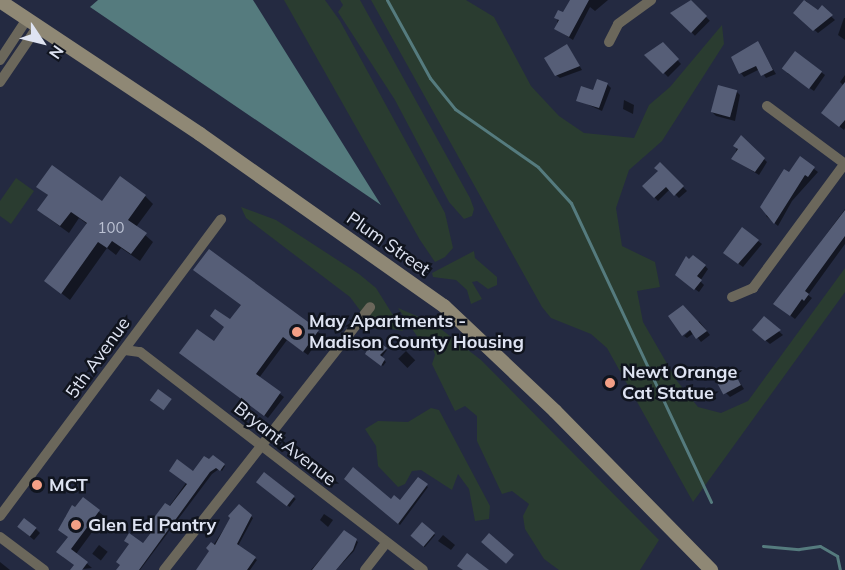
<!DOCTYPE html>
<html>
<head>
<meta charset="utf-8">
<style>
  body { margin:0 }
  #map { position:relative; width:845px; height:570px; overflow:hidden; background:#242a41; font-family:Mulish,sans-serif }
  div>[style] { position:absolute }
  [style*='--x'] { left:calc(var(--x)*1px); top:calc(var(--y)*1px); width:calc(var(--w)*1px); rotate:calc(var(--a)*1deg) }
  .green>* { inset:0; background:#2a3c30 }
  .water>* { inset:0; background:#557b7e }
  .shadow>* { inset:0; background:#0007; transform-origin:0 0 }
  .stream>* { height:3px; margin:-1.5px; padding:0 1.5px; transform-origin:1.5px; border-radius:1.5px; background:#557b7e }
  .building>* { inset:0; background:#565e77; transform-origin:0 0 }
  .street>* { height:10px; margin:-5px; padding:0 5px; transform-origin:5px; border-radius:5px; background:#6b675b }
  .secondary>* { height:14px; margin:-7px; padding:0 7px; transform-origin:7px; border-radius:7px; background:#8f8875 }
  .dots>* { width:16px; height:16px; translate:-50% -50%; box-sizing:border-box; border:3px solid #10141e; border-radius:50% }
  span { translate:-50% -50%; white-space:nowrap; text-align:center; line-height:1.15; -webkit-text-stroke:5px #10141e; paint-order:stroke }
  .number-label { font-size:15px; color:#bcc2d3 }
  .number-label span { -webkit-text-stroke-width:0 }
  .street-label { font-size:18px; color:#dee3f2 }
  .poi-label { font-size:18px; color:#dee3f2; font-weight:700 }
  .left { translate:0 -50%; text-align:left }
  .north { position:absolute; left:12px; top:12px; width:60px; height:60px; -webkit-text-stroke:4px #10141e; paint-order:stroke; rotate:125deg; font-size:16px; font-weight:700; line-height:24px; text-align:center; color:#dee3f2 }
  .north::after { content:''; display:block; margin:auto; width:21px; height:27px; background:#dee3f2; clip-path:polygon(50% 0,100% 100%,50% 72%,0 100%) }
</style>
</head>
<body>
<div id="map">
  <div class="green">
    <i style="clip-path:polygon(284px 0,325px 0,340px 21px,445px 213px,453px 248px,445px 257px,435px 262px,420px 240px)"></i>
    <i style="clip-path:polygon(340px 0,360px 0,470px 198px,474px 209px,472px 216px,464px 219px,449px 202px,395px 100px,338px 12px,343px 5px)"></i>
    <i style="clip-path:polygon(371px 0,466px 0,494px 17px,531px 86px,559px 116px,584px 133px,634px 138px,649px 105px,670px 87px,722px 25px,724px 44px,662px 141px,629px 170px,616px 208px,622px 246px,655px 262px,660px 287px,637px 291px,643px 322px,677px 381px,698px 407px,721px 413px,748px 401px,845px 268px,845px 292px,693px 502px,607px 348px,591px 334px,551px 318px,542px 307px)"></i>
    <i style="clip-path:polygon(16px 178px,34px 191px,11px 224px,0 216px,0 201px)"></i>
    <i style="clip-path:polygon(241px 207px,276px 220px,359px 274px,376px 288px,403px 331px,371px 325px,350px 297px,246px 218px)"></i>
    <i style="clip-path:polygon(474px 251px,475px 258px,497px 277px,497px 285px,488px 289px,477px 281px,472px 282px,482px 299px,471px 304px,467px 290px,456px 280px,433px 277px,432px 273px)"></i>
    <i style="clip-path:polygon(398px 308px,419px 317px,425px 327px,437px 326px,481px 360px,659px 540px,640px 570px,559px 570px,544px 559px,525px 529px,523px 516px,529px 504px,512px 491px,502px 494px,477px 441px,477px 416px,465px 406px,455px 411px,432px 364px,435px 355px,432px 346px,425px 348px)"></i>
    <i style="clip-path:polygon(431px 408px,439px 410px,490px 506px,489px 519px,475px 521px,469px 489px,458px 474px,452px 490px,421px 470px,412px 471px,405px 484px,398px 487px,378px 466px,376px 446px,365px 429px,378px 421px,408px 422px)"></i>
  </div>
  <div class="water">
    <i style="clip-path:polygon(98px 0,253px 0,381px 205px,90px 7px)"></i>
  </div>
  <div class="shadow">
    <i style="clip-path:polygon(578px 0,608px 0,595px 11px,590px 7px,573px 40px,556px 29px,559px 12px,564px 14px)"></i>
    <i style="left:690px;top:1px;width:28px;height:21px;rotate:45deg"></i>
    <i style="clip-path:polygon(806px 1px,818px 12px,822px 8px,835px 20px,818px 33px,795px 13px)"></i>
    <i style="clip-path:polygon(844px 18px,845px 18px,845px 40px,838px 35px)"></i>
    <i style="clip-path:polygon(757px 43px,776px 74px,766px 78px,760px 69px,744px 77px,741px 73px)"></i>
    <i style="clip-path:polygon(663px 44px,681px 64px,668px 77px,647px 55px)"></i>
    <i style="clip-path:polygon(570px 50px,582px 70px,560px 78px,556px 75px)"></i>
    <i style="clip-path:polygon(821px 72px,825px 75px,814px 91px,787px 73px)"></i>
    <i style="clip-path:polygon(845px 75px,845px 128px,844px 130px,827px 117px,844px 86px,840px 82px)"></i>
    <i style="clip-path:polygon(607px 84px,611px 88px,602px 111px,578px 100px)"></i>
    <i style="clip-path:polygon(736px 91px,740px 95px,735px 121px,716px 116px,712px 112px)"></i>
    <i style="clip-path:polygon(624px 100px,634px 105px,633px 114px,623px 109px)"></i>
    <i style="clip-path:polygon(741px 137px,767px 162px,759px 175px,733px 159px)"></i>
    <i style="clip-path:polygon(800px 158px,818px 172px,792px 201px,778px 226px,766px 216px)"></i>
    <i style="clip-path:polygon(660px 164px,687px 191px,679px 198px,670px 189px,658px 201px,644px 186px,660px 171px)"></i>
    <i style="clip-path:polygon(38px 187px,102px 203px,145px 196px,153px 204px,136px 227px,153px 242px,140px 261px,121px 248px,116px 255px,107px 248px,70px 300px,46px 281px,87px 224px,79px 218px,69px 233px,47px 217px,39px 209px,49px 196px)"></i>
    <i style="clip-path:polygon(845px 209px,845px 244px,808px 295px,812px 298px,795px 319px,775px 304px)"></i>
    <i style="clip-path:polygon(758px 241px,762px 244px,743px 267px,728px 256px)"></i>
    <i style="clip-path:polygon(209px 251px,322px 335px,308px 355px,287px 340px,259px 378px,284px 397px,268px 418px,185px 357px,215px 343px,242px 306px)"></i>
    <i style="clip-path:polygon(705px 266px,708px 269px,700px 281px,704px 285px,699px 292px,681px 279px)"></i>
    <i style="clip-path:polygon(764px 318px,783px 335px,770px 344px,758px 334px)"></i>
    <i style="clip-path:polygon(699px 321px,710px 335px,701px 342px,694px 333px,687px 338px,684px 336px)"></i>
    <i style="clip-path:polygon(374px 340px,387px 350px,381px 358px,386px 362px,383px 366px,367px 354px)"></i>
    <i style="left:406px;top:351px;width:13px;height:11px;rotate:45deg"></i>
    <i style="clip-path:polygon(733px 372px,744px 389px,730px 397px,726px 393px)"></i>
    <i style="clip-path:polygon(213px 457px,225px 466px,222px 471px,219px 469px,212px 474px,140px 570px,124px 570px,193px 473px)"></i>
    <i style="left:265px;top:475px;width:39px;height:10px;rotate:38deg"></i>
    <i style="clip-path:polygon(418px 479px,428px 487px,400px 525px,390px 517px,392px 501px,401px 502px)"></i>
    <i style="clip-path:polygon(83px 499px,104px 516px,76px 554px,92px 568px,73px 570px,75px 565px,63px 557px,69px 538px,65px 517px)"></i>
    <i style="clip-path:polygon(239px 506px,253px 518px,238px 546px,257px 560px,250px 570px,197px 570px)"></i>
    <i style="clip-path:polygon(324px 514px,333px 520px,328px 527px,320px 520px)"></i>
    <i style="left:422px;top:524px;width:17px;height:16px;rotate:40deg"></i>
    <i style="clip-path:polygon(36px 529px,40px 533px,34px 540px,23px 531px)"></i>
    <i style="clip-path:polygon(344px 532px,358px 542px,354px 551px,336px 570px,311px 570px)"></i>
    <i style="clip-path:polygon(443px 535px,455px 545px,451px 550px,438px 541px)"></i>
    <i style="left:99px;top:545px;width:11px;height:11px;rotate:38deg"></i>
    <i style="clip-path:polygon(0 562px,10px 570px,0 570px)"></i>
  </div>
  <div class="stream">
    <i style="--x:387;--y:0;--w:89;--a:61.1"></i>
    <i style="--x:430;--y:78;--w:40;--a:51"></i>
    <i style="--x:455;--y:109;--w:101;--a:34.9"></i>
    <i style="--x:538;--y:167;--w:49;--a:47.5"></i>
    <i style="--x:571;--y:203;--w:330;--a:64.9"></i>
    <i style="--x:763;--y:546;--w:36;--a:5"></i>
    <i style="--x:799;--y:549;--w:21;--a:-8"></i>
    <i style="--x:820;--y:546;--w:20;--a:30"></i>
    <i style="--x:837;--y:556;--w:14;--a:78"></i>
  </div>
  <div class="building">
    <i style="clip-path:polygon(570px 0,589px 0,569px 37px,554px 29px,559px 20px,554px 18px,558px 10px,563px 12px)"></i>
    <i style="clip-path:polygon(691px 0,707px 16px,691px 33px,670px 13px)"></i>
    <i style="clip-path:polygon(804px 0,818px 10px,822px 5px,833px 15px,813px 31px,793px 13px)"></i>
    <i style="clip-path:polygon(758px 41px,773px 70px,761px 76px,756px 66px,739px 74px,731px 57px)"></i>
    <i style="clip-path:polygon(663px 42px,679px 59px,663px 74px,644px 55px)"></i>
    <i style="clip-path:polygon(567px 44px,580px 66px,555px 76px,544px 58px)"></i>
    <i style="left:795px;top:51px;width:34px;height:22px;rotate:37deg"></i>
    <i style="clip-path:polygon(597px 79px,608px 83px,599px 108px,576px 101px,581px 86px,593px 90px)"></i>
    <i style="clip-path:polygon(845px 82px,845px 120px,839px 127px,821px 113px)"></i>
    <i style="left:718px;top:85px;width:20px;height:28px;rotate:15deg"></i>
    <i style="clip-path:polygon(741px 135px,765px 158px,755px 172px,731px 159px,738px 149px,733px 146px)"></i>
    <i style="clip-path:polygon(800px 156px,815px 167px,808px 177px,805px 175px,774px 224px,760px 207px,784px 169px,789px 172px)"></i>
    <i style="clip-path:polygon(660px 162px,684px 186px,674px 196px,666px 187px,654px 198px,642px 186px,658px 171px,654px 168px)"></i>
    <i style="clip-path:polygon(52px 165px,102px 201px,120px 176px,146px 195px,128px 220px,147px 233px,131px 254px,112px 241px,107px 248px,98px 242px,61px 294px,44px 281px,87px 223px,71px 212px,60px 226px,37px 210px,48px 195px,36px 187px)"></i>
    <i style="clip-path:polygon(845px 210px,845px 236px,805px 291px,809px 294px,804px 301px,802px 299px,790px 316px,773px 304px)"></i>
    <i style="clip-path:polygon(742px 227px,759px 240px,738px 264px,723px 253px)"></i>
    <i style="clip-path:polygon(209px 249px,319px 330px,303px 352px,283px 337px,256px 374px,281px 392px,264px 416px,179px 353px,197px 329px,214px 341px,224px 327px,210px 316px,215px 309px,230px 319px,241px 305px,193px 270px)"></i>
    <i style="clip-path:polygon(693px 255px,706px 265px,697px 276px,702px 280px,694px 290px,675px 275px,686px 256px,689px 259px)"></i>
    <i style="clip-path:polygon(683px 305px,707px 331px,696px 339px,690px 330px,682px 336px,668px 316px)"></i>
    <i style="clip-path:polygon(764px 316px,781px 330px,765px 341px,752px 330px)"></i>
    <i style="clip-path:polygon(374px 338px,387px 348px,380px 355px,385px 359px,381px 366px,365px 354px)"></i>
    <i style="left:733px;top:370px;width:17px;height:20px;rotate:62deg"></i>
    <i style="left:158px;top:389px;width:17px;height:14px;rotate:36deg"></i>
    <i style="clip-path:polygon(213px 455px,225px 464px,220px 471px,216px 468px,210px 472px,139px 570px,116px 570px,120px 565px,116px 562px,129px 544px,124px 541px,129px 533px,143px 543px,152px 531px,147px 527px,165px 503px,170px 506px,187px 484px,169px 471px,177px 459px,193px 471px,204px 456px,209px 459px)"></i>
    <i style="clip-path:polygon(353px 467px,391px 499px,394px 495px,400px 500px,418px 477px,428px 484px,398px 524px,344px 479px)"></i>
    <i style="left:264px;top:472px;width:39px;height:13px;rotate:38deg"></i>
    <i style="clip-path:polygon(83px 497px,100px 510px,71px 549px,88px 562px,82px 570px,70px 570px,74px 565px,56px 552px,68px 537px,58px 530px,72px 505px,75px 507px)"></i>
    <i style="clip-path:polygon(239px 504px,252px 515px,237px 544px,256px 557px,247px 570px,196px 570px,209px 551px,206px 548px,211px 542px,215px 545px,230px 518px,228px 516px)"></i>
    <i style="left:24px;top:518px;width:16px;height:11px;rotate:38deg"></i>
    <i style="left:422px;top:522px;width:17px;height:18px;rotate:40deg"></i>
    <i style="clip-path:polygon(344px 530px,357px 539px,353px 550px,336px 570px,312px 570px)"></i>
    <i style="left:489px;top:533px;width:33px;height:12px;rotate:41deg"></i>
    <i style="clip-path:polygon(467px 553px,489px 570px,463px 570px,457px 566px)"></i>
  </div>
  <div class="street">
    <i style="--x:609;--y:42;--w:20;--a:-63"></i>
    <i style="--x:618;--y:24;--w:41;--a:-36"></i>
    <i style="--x:0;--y:60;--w:49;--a:-56.6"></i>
    <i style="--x:0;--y:82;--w:68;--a:-55.8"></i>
    <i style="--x:767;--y:106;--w:97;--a:36.6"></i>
    <i style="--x:732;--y:297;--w:23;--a:-23"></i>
    <i style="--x:753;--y:288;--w:155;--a:-53.6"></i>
    <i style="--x:125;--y:350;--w:15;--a:8"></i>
    <i style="--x:140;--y:352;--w:357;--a:37.6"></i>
    <i style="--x:0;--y:516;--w:370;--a:-53.3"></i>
    <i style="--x:0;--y:537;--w:55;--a:36.9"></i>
    <i style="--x:164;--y:570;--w:334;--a:-51.9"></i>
    <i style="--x:365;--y:570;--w:34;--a:-52"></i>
  </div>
  <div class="secondary">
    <i style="--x:0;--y:1;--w:240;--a:33.6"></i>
    <i style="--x:200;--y:134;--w:299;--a:35.2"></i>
    <i style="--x:444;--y:306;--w:153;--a:43.4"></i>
    <i style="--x:555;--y:411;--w:223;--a:45.5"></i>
  </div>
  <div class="dots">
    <i style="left:297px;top:332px;background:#f39f86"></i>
    <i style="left:610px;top:383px;background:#f39f86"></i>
    <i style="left:37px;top:485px;background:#f39f86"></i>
    <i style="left:76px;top:525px;background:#f39f86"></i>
  </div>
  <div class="number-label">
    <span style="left:111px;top:228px">100</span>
  </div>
  <div class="street-label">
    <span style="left:388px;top:244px;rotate:35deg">Plum Street</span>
    <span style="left:98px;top:358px;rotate:-54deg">5th Avenue</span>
    <span style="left:285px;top:444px;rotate:38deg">Bryant Avenue</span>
  </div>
  <div class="poi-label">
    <span class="left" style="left:309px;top:332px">May Apartments -<br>Madison County Housing</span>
    <span class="left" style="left:622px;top:383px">Newt Orange<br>Cat Statue</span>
    <span class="left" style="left:49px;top:485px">MCT</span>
    <span class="left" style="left:88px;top:525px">Glen Ed Pantry</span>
  </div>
  <div class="north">N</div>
</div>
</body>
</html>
